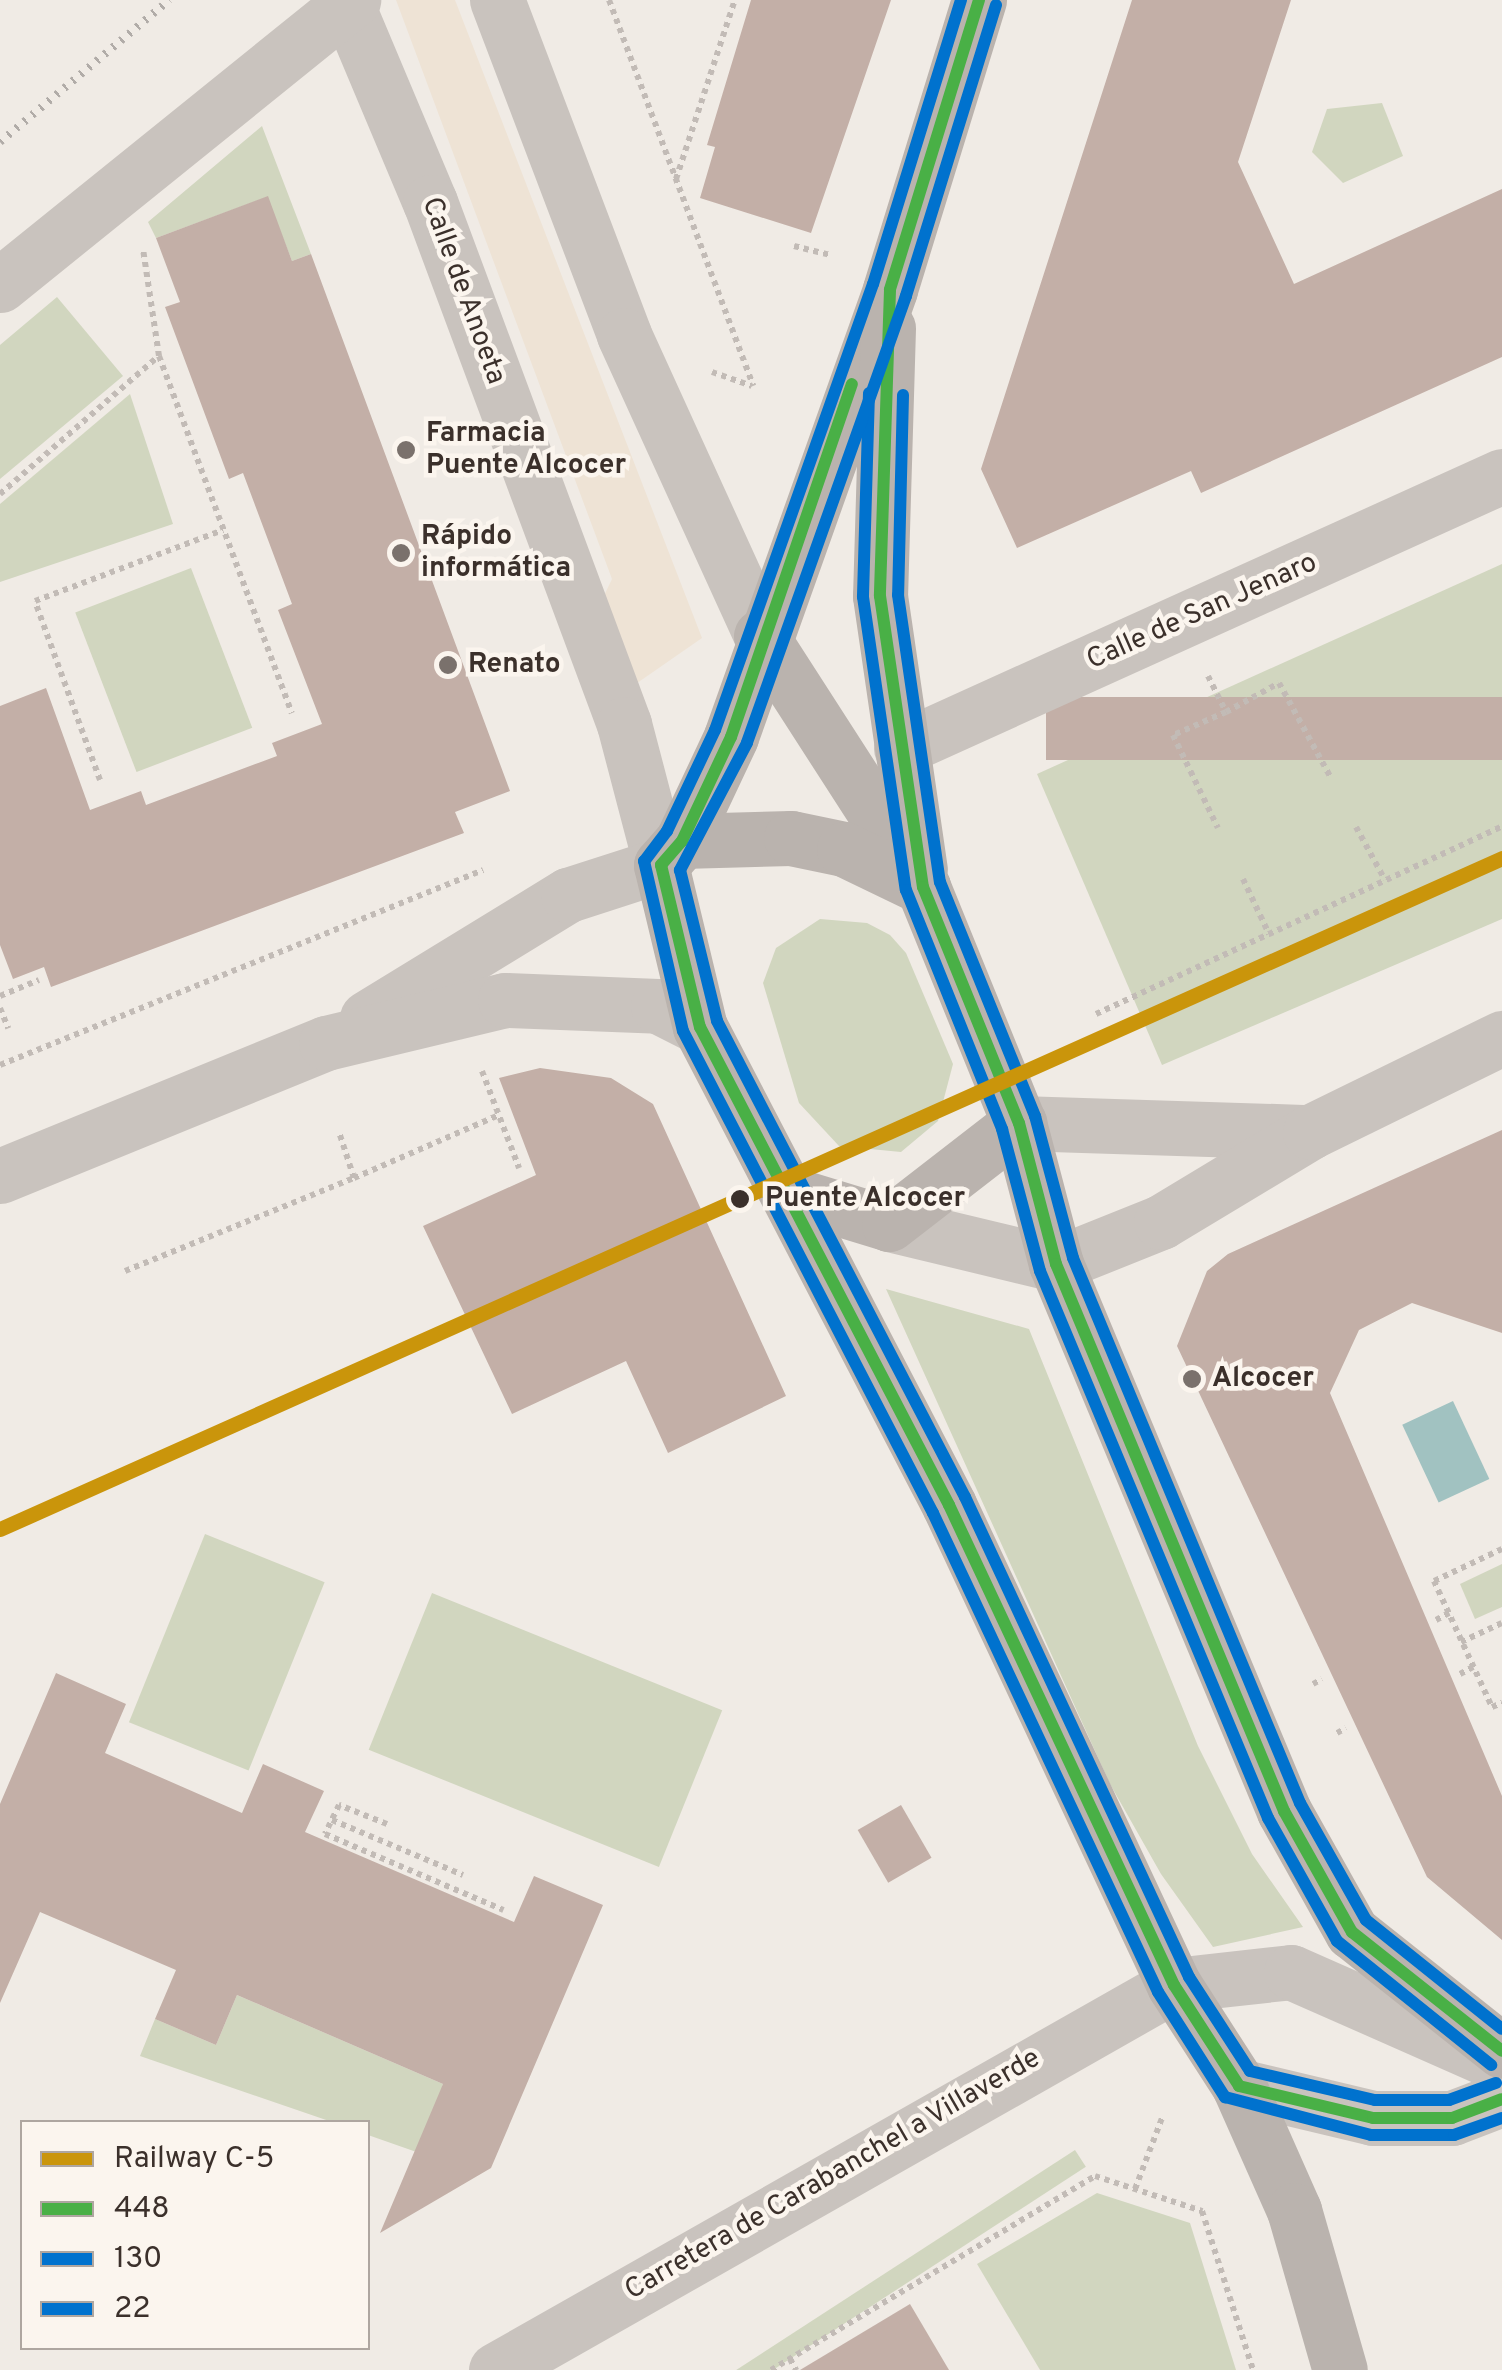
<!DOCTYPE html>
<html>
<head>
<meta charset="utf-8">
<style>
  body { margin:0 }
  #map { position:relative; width:1502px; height:2370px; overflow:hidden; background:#f0ebe5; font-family:Overpass,sans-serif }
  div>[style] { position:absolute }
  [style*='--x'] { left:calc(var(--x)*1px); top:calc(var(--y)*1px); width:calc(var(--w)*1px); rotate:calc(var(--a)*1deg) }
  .green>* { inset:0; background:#d1d6bf; transform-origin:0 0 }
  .plaza>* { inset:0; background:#eee3d5 }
  .water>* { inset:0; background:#a1c2c1; transform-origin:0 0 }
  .building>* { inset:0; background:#c3afa7; transform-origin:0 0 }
  .path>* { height:6px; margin-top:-3px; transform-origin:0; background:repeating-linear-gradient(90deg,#c2bbb6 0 5px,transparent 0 10px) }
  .minor>* { height:55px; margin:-27.5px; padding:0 27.5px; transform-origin:27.5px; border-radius:27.5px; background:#c9c3be }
  .tertiary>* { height:55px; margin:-27.5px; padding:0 27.5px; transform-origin:27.5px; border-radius:27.5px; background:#c9c3be }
  .secondary>* { height:55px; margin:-27.5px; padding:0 27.5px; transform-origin:27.5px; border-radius:27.5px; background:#bab3ae }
  .rail>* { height:8px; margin-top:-4px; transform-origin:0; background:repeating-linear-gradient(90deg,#b1aca8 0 2.5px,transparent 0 10.5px) }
  .bus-1>* { height:12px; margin:-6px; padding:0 6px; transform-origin:6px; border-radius:6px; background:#49b046 }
  .bus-2>* { height:12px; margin:-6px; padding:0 6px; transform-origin:6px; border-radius:6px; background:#0072ce }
  .bus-3>* { height:12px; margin:-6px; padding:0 6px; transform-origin:6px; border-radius:6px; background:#0072ce }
  .rail-1>* { height:15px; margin:-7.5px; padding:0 7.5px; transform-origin:7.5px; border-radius:7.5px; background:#ca950b }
  .dots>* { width:28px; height:28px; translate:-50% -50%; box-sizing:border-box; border:5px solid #fbf5ee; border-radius:50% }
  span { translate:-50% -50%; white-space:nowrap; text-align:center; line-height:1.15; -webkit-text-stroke:9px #fbf5ee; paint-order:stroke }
  .street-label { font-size:28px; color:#3b302b }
  .poi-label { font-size:28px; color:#3b302b; font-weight:700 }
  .left { translate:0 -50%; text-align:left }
  .stop-label { font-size:28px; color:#3b302b; font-weight:700 }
  .legend { position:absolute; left:20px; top:2120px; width:350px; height:230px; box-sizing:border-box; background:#fbf5ee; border:2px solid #aea6a0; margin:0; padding:12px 18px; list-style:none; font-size:30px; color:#3b302b }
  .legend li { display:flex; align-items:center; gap:20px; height:50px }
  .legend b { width:50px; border:2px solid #aea6a0 }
</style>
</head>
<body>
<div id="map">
  <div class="green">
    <i style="clip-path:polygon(1382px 103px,1403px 156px,1343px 183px,1312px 152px,1327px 109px)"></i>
    <i style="clip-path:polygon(262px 126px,311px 254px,292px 261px,267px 197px,156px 238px,148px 222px)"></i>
    <i style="clip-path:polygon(57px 297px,123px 376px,0 479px,0 345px)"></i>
    <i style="clip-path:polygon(130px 394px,173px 524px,0 582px,0 504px)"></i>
    <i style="clip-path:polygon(1502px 564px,1502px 919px,1162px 1065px,1037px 774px)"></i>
    <i style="left:191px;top:568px;width:171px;height:124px;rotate:69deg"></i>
    <i style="clip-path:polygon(820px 919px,867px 923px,890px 935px,906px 953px,953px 1064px,938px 1121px,901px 1152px,839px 1146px,799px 1103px,763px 983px,776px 948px)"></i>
    <i style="clip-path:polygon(886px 1289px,1029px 1329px,1198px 1746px,1252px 1854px,1303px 1927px,1213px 1947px,1161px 1874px,1110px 1784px)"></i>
    <i style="left:205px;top:1534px;width:129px;height:203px;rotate:22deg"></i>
    <i style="clip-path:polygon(1502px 1564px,1502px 1607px,1475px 1619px,1460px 1584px)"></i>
    <i style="left:432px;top:1593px;width:313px;height:169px;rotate:22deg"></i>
    <i style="clip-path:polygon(237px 1995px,443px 2084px,425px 2155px,368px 2135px,368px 2122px,332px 2122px,140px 2056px,155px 2019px,216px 2045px)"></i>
    <i style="left:1075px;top:2150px;width:20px;height:435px;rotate:57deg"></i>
    <i style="clip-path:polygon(1097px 2193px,1190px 2223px,1236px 2370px,1040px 2370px,977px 2264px)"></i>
  </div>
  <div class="plaza">
    <i style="clip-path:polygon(396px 0,455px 0,702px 638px,630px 688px,599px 606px,612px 579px)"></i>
  </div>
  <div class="water">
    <i style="left:1453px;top:1401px;width:86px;height:56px;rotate:65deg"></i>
  </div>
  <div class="building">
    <i style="clip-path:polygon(751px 0,891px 0,811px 233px,700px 198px,715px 147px,707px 145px)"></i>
    <i style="clip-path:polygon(1132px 0,1291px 0,1238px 162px,1294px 284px,1502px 189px,1502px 357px,1201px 493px,1191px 471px,1017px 548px,981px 469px)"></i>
    <i style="clip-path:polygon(268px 196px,292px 261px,311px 254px,510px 791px,455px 812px,464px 833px,51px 987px,44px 967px,13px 979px,0 945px,0 706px,46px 688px,90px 810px,141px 791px,146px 805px,277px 756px,272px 743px,322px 724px,278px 610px,292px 604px,243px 473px,229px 479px,165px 307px,180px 302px,156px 238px)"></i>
    <i style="left:1502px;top:697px;width:63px;height:456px;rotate:90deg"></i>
    <i style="clip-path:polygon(540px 1068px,611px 1078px,653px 1104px,786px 1396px,668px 1453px,626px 1361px,512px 1414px,423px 1226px,536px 1175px,499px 1078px)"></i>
    <i style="clip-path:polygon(1502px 1130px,1502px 1333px,1412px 1303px,1359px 1330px,1330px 1393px,1502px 1796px,1502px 1940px,1427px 1877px,1177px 1346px,1207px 1271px,1228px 1254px)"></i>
    <i style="clip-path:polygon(56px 1673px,126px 1704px,105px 1753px,242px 1813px,263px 1764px,324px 1791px,305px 1832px,514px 1922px,534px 1876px,603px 1905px,491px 2168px,380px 2233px,443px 2084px,237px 1995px,216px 2045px,155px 2019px,176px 1970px,40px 1912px,0 2003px,0 1804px)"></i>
    <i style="left:901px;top:1805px;width:61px;height:50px;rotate:60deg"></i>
    <i style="clip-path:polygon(910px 2304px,949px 2370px,800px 2370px)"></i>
  </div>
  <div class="path">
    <i style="--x:609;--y:0;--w:412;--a:69.5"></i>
    <i style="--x:676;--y:179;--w:188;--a:-71.8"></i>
    <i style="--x:794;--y:246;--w:36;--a:14"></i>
    <i style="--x:159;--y:356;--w:381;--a:69.6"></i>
    <i style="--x:712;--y:372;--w:42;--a:19.3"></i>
    <i style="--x:0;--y:494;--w:211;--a:-41"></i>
    <i style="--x:159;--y:356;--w:108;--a:-98.5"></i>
    <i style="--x:1208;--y:676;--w:40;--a:63.4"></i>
    <i style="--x:1226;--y:712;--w:58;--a:156.5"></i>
    <i style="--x:1173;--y:735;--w:103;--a:64.2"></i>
    <i style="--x:1226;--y:712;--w:60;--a:-28.7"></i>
    <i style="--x:1279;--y:683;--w:106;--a:61.3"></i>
    <i style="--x:100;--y:780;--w:190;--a:-110"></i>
    <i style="--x:35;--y:601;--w:201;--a:-20.7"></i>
    <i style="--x:1356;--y:827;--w:60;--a:61.3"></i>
    <i style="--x:1243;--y:879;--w:61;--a:64.7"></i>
    <i style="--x:0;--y:996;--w:42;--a:-22.3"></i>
    <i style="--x:0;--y:1008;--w:22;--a:68"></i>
    <i style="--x:1096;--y:1014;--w:447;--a:-24.8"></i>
    <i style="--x:0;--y:1065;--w:521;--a:-21.99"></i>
    <i style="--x:482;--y:1071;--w:104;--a:69.1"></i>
    <i style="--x:354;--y:1178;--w:158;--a:-23.5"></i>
    <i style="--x:125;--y:1271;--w:247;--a:-22.1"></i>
    <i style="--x:354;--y:1178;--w:48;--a:-108.1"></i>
    <i style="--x:1502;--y:1549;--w:75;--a:154.8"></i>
    <i style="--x:1434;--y:1581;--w:139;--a:65.3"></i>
    <i style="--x:1492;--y:1707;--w:11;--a:-22"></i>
    <i style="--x:1436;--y:1620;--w:15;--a:-28"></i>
    <i style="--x:1461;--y:1642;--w:45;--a:-24.9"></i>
    <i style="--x:1460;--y:1674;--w:15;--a:-28"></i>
    <i style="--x:1313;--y:1684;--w:10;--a:-29"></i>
    <i style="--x:1337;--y:1733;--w:10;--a:-29"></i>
    <i style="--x:332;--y:1820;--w:142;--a:22.8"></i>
    <i style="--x:387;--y:1824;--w:52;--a:-158.4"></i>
    <i style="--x:339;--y:1805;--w:32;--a:116"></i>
    <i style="--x:325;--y:1834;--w:194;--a:23.1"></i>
    <i style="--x:1135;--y:2189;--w:76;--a:-69.2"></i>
    <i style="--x:790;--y:2359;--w:13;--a:61"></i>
    <i style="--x:771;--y:2370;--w:378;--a:-30.9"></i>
    <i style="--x:1095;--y:2176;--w:113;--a:18.1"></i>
    <i style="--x:1202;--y:2211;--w:167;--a:72.2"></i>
  </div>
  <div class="minor">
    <i style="--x:497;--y:0;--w:358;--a:69.2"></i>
    <i style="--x:624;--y:335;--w:331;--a:65.5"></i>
    <i style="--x:347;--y:5;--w:214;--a:67.2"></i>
    <i style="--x:430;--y:202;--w:557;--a:69.61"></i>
    <i style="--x:624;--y:724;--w:146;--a:75.3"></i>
    <i style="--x:0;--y:285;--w:454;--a:-38.9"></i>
    <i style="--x:901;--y:748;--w:660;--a:-24.35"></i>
    <i style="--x:1174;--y:1985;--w:118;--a:-6.3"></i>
    <i style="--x:1291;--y:1972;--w:231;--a:23.8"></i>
    <i style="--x:1239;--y:2086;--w:138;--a:13.4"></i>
    <i style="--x:1373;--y:2118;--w:79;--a:0"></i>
    <i style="--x:1452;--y:2118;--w:53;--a:-20.8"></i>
  </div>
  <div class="tertiary">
    <i style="--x:367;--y:1018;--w:236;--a:-31.5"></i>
    <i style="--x:568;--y:895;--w:98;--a:-17.9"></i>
    <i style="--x:1019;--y:1123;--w:291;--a:1.8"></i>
    <i style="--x:0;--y:1176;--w:352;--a:-22.2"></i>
    <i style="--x:326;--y:1043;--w:184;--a:-13.5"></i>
    <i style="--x:505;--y:1000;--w:153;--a:2.2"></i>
    <i style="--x:658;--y:1006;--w:47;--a:26.6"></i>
    <i style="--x:889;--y:1224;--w:172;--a:13.5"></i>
    <i style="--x:1056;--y:1264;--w:113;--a:-21.8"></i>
    <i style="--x:1161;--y:1222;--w:174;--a:-31.1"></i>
    <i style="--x:1310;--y:1132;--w:214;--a:-26.1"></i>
    <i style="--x:496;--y:2370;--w:780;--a:-29.59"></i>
  </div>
  <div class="secondary">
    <i style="--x:979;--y:0;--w:303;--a:107.1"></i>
    <i style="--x:890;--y:290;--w:474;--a:109.6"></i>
    <i style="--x:731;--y:737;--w:115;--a:115.2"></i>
    <i style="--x:682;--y:841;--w:32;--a:131"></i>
    <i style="--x:661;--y:865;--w:167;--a:76.5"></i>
    <i style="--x:700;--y:1027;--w:539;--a:62.48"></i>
    <i style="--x:949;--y:1505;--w:530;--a:64.89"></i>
    <i style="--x:1174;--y:1985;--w:120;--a:57.2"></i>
    <i style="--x:1239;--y:2086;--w:136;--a:66.1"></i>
    <i style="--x:1294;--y:2210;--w:166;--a:74"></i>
    <i style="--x:888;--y:328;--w:268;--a:91.7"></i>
    <i style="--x:880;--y:596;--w:276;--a:81.7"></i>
    <i style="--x:761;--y:636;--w:299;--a:57.2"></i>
    <i style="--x:923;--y:887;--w:255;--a:67.9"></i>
    <i style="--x:1019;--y:1123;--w:146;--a:75.3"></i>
    <i style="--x:1056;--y:1264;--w:593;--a:67.37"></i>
    <i style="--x:1284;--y:1811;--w:139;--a:60.7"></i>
    <i style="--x:1352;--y:1932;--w:191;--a:38.4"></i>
    <i style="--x:682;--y:841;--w:109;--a:-1.6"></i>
    <i style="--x:791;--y:838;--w:54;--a:11.7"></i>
    <i style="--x:844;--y:849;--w:88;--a:25.7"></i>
    <i style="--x:791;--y:1194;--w:102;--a:17"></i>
    <i style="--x:889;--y:1224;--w:165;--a:-37.8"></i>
  </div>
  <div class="rail">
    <i style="--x:0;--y:142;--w:221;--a:-40"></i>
  </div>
  <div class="bus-1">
    <i style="--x:979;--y:0;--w:303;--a:107.1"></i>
    <i style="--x:890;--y:290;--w:306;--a:91.9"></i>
    <i style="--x:880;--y:596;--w:294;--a:81.6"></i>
    <i style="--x:923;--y:887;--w:255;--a:67.9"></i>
    <i style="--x:1019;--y:1123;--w:146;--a:75.3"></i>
    <i style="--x:1056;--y:1264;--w:593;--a:67.37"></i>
    <i style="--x:1284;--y:1811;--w:139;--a:60.7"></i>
    <i style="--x:1352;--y:1932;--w:191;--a:38.4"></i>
    <i style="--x:661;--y:865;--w:167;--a:76.5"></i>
    <i style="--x:700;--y:1027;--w:539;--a:62.48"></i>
    <i style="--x:949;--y:1505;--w:530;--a:64.89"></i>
    <i style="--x:1174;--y:1985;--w:120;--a:57.2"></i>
    <i style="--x:661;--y:865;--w:32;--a:-49"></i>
    <i style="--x:682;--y:841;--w:115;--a:-64.8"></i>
    <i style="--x:731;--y:737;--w:373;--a:-71.1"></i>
    <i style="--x:1239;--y:2086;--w:138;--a:13.4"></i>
    <i style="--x:1373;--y:2118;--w:79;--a:0"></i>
    <i style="--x:1452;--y:2118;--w:53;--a:-20.8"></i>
  </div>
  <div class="bus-2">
    <i style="--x:961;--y:0;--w:297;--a:107.2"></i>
    <i style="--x:873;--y:284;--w:473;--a:109.5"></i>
    <i style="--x:715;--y:730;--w:112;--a:115.4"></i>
    <i style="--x:667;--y:831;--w:38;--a:127"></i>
    <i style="--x:644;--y:861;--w:174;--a:77.1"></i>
    <i style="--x:683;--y:1031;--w:543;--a:62.59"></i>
    <i style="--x:933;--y:1513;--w:529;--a:64.84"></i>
    <i style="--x:1158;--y:1992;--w:125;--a:57.5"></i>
    <i style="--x:1225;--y:2097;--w:151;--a:14.6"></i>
    <i style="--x:1371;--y:2135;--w:83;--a:0"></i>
    <i style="--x:1454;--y:2135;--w:51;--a:-19.5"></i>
    <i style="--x:869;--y:393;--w:204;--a:91.7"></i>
    <i style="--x:863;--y:597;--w:296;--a:81.7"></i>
    <i style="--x:906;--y:890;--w:258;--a:68.1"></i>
    <i style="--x:1002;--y:1129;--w:147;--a:75"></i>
    <i style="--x:1040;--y:1271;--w:593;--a:67.37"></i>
    <i style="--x:1268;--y:1818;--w:141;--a:60.7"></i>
    <i style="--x:1337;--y:1941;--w:198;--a:38.8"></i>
  </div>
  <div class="bus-3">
    <i style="--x:996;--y:5;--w:305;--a:107.2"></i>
    <i style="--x:906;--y:296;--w:474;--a:109.6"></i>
    <i style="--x:747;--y:743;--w:144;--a:117.8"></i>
    <i style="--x:680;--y:870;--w:155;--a:76.2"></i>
    <i style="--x:717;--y:1021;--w:537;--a:62.48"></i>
    <i style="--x:965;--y:1497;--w:530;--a:64.98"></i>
    <i style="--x:1189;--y:1977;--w:112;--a:57"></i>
    <i style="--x:1250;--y:2071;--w:128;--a:13.1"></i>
    <i style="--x:1375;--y:2100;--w:74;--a:0"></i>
    <i style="--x:1449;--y:2100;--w:50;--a:-19.9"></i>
    <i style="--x:903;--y:395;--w:200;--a:91.4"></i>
    <i style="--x:898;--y:595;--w:290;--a:81.7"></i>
    <i style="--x:940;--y:882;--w:253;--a:67.9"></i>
    <i style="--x:1035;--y:1116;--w:147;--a:75"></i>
    <i style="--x:1073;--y:1258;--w:590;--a:67.39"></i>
    <i style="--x:1300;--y:1803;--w:134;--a:60.6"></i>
    <i style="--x:1366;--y:1920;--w:174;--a:38.7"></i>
  </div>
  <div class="rail-1">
    <i style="--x:0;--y:1529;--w:1645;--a:-24.07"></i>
  </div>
  <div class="dots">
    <i style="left:406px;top:450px;background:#7a716c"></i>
    <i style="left:401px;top:553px;background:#7a716c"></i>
    <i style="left:448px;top:665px;background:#7a716c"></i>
    <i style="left:740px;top:1199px;background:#3b302b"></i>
    <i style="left:1192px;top:1379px;background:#7a716c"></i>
  </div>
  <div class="street-label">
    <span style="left:463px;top:291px;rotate:70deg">Calle de Anoeta</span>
    <span style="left:1202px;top:612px;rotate:-24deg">Calle de San Jenaro</span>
    <span style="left:833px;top:2175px;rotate:-30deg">Carretera de Carabanchel a Villaverde</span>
  </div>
  <div class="poi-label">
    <span class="left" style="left:426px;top:450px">Farmacia<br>Puente Alcocer</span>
    <span class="left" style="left:421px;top:553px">Rápido<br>informática</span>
    <span class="left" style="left:468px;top:665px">Renato</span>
    <span class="left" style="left:1212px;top:1379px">Alcocer</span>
  </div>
  <div class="stop-label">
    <span class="left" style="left:765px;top:1199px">Puente Alcocer</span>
  </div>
  <ul class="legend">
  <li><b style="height:12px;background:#ca950b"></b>Railway C-5</li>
  <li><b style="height:12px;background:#49b046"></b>448</li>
  <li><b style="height:12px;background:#0072ce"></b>130</li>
  <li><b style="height:12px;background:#0072ce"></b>22</li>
  </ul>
</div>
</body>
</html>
